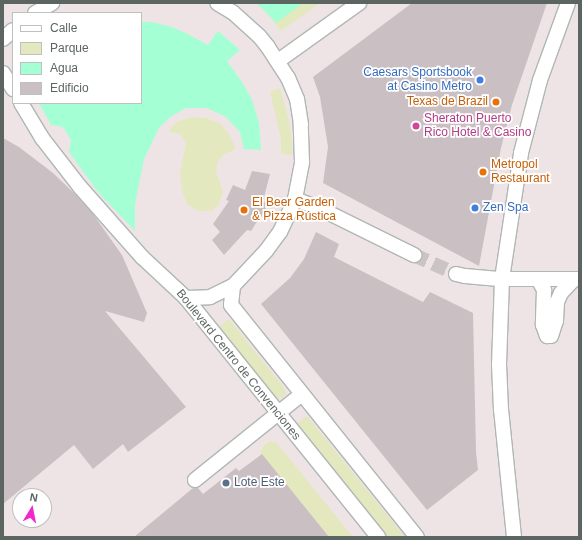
<!DOCTYPE html>
<html>
<head>
<meta charset="utf-8">
<style>
  body { margin:0 }
  #map { position:relative; width:582px; height:540px; overflow:hidden; background:#efe4e5; font-family:Arial,sans-serif }
  div>[style] { position:absolute }
  [style*='--x'] { left:calc(var(--x)*1px); top:calc(var(--y)*1px); width:calc(var(--w)*1px); rotate:calc(var(--a)*1deg) }
  .green>* { inset:0; background:#e4e8bf; transform-origin:0 0 }
  .water>* { inset:0; background:#a4ffd4 }
  .building>* { inset:0; background:#cac0c3 }
  .minor-tunnel>* { height:14px; margin-top:-7px; transform-origin:0; background:repeating-linear-gradient(90deg,#cac4c4 0 14px,transparent 0 21px) }
  .roads { filter:drop-shadow(1px 0 #afb7b5) drop-shadow(-1px 0 #afb7b5) drop-shadow(0 1px #afb7b5) drop-shadow(0 -1px #afb7b5) }
  .minor>* { height:14px; margin:-7px; padding:0 7px; transform-origin:7px; border-radius:7px; background:#fff }
  .dots>* { width:11px; height:11px; translate:-50% -50%; box-sizing:border-box; border:2px solid #fff; border-radius:50% }
  span { translate:-50% -50%; white-space:nowrap; text-align:center; line-height:1.15; -webkit-text-stroke:3.5px #fff; paint-order:stroke }
  .shop-label { font-size:12px; color:#366cbe }
  .right { translate:-100% -50%; text-align:right }
  .left { translate:0 -50%; text-align:left }
  .food-label { font-size:12px; color:#c56008 }
  .hotel-label { font-size:12px; color:#b23c85 }
  .street-label { font-size:12px; color:#5c6562 }
  .service-label { font-size:12px; color:#4e5e75 }
  .frame { position:absolute; inset:0; border:4px solid #5c6562; pointer-events:none }
  .legend { position:absolute; left:12px; top:12px; width:130px; height:92px; box-sizing:border-box; background:#fff; border:1px solid #bec1c0; margin:0; padding:5px 7px; list-style:none; font-size:12px; color:#5c6562 }
  .legend li { display:flex; align-items:center; gap:8px; height:20px }
  .legend b { width:20px; border:1px solid #bec1c0 }
  .north { position:absolute; left:12px; top:488px; width:40px; height:40px; box-sizing:border-box; background:#fff; border:1px solid #bec1c0; border-radius:50%; rotate:10deg; font-size:11px; font-weight:700; line-height:16px; text-align:center; color:#5c6562 }
  .north::after { content:''; display:block; margin:auto; width:14px; height:18px; background:#f128ce; clip-path:polygon(50% 0,100% 100%,50% 72%,0 100%) }
</style>
</head>
<body>
<div id="map">
  <div class="green">
    <i style="clip-path:polygon(256px 3px,320px 3px,281px 31px,266px 12px)"></i>
    <i style="clip-path:polygon(280px 88px,289px 120px,292px 141px,292px 155px,281px 154px,281px 139px,270px 92px)"></i>
    <i style="clip-path:polygon(191px 117px,206px 118px,221px 124px,229px 134px,235px 146px,235px 150px,226px 153px,218px 161px,216px 171px,223px 192px,219px 204px,212px 211px,198px 211px,187px 204px,182px 191px,180px 173px,186px 143px,180px 134px,168px 131px,177px 122px)"></i>
    <i style="clip-path:polygon(229px 319px,285px 389px,286px 395px,283px 397px,276px 398px,219px 327px)"></i>
    <i style="left:307px;top:416px;width:156px;height:14px;rotate:51deg"></i>
    <i style="clip-path:polygon(271px 441px,277px 443px,353px 537px,325px 537px,260px 457px,260px 452px,266px 443px)"></i>
  </div>
  <div class="water">
    <i style="clip-path:polygon(256px 3px,303px 3px,276px 23px,266px 12px)"></i>
    <i style="clip-path:polygon(141px 22px,151px 22px,172px 27px,188px 34px,208px 45px,218px 31px,240px 50px,227px 61px,242px 82px,252px 100px,259px 123px,261px 150px,244px 149px,240px 132px,226px 117px,207px 108px,186px 108px,170px 117px,159px 128px,144px 159px,135px 204px,135px 231px,98px 192px,69px 152px,71px 140px,63px 127px,51px 125px,39px 103px,141px 103px)"></i>
  </div>
  <div class="building">
    <i style="clip-path:polygon(412px 3px,547px 3px,512px 105px,501px 148px,479px 266px,323px 183px,328px 147px,320px 97px,313px 77px)"></i>
    <i style="clip-path:polygon(3px 138px,19px 147px,53px 173px,76px 195px,93px 214px,122px 255px,147px 313px,144px 322px,105px 311px,186px 407px,128px 452px,123px 444px,93px 469px,74px 445px,3px 504px)"></i>
    <i style="clip-path:polygon(252px 171px,270px 174px,263px 201px,268px 204px,261px 218px,260px 217px,251px 231px,247px 230px,224px 255px,212px 240px,220px 232px,213px 224px,229px 201px,226px 200px,233px 185px,245px 190px)"></i>
    <i style="clip-path:polygon(316px 232px,339px 244px,334px 257px,423px 302px,430px 292px,473px 313px,476px 452px,478px 470px,427px 510px,261px 304px,290px 278px,304px 259px)"></i>
    <i style="clip-path:polygon(262px 454px,329px 537px,134px 537px,193px 488px,198px 488px,203px 494px,236px 468px,239px 471px)"></i>
  </div>
  <div class="minor-tunnel">
    <i style="--x:414;--y:255;--w:46;--a:24.3"></i>
  </div>
  <div class="roads">
    <div class="minor">
      <i style="--x:35;--y:13;--w:20;--a:-30"></i>
      <i style="--x:3;--y:39;--w:13;--a:-42"></i>
      <i style="--x:278;--y:61;--w:100;--a:-35.6"></i>
      <i style="--x:3;--y:73;--w:19;--a:58"></i>
      <i style="--x:21;--y:103;--w:41;--a:59"></i>
      <i style="--x:42;--y:138;--w:62;--a:52.2"></i>
      <i style="--x:80;--y:187;--w:94;--a:48.5"></i>
      <i style="--x:142;--y:257;--w:60;--a:43"></i>
      <i style="--x:186;--y:298;--w:307;--a:51.2"></i>
      <i style="--x:295;--y:199;--w:30;--a:21"></i>
      <i style="--x:323;--y:210;--w:102;--a:26.3"></i>
      <i style="--x:456;--y:274;--w:9;--a:13"></i>
      <i style="--x:465;--y:276;--w:37;--a:5"></i>
      <i style="--x:502;--y:279;--w:77;--a:0"></i>
      <i style="--x:538;--y:279;--w:13;--a:61"></i>
      <i style="--x:544;--y:290;--w:35;--a:92"></i>
      <i style="--x:543;--y:325;--w:12;--a:70"></i>
      <i style="--x:233;--y:286;--w:19;--a:96"></i>
      <i style="--x:231;--y:305;--w:297;--a:51.3"></i>
      <i style="--x:186;--y:298;--w:24;--a:-2"></i>
      <i style="--x:210;--y:297;--w:25;--a:-26"></i>
      <i style="--x:233;--y:286;--w:48;--a:-46.7"></i>
      <i style="--x:266;--y:251;--w:24;--a:-54"></i>
      <i style="--x:280;--y:232;--w:21;--a:-65"></i>
      <i style="--x:289;--y:213;--w:15;--a:-67"></i>
      <i style="--x:295;--y:199;--w:38;--a:-79"></i>
      <i style="--x:302;--y:162;--w:38;--a:-92"></i>
      <i style="--x:301;--y:124;--w:25;--a:-99"></i>
      <i style="--x:297;--y:99;--w:23;--a:-113"></i>
      <i style="--x:288;--y:78;--w:37;--a:-123"></i>
      <i style="--x:268;--y:47;--w:14;--a:-129"></i>
      <i style="--x:259;--y:36;--w:36;--a:-138"></i>
      <i style="--x:232;--y:12;--w:17;--a:-149"></i>
      <i style="--x:551;--y:336;--w:16;--a:-72"></i>
      <i style="--x:556;--y:321;--w:19;--a:-87"></i>
      <i style="--x:557;--y:302;--w:10;--a:-66"></i>
      <i style="--x:561;--y:293;--w:19;--a:-47"></i>
      <i style="--x:195;--y:480;--w:137;--a:-38.8"></i>
      <i style="--x:514;--y:537;--w:128;--a:-95.8"></i>
      <i style="--x:501;--y:410;--w:45;--a:-92.5"></i>
      <i style="--x:499;--y:365;--w:86;--a:-88"></i>
      <i style="--x:502;--y:279;--w:127;--a:-81.4"></i>
      <i style="--x:521;--y:153;--w:75;--a:-75.4"></i>
      <i style="--x:540;--y:80;--w:82;--a:-70"></i>
    </div>
  </div>
  <div class="dots">
    <i style="left:480px;top:80px;background:#3f7fe0"></i>
    <i style="left:496px;top:102px;background:#e8710a"></i>
    <i style="left:416px;top:126px;background:#d1479c"></i>
    <i style="left:483px;top:172px;background:#e8710a"></i>
    <i style="left:475px;top:208px;background:#3f7fe0"></i>
    <i style="left:244px;top:210px;background:#e8710a"></i>
    <i style="left:226px;top:483px;background:#5c6f8a"></i>
  </div>
  <div class="shop-label">
    <span class="right" style="left:472px;top:80px">Caesars Sportsbook<br>at Casino Metro</span>
    <span class="left" style="left:483px;top:208px">Zen Spa</span>
  </div>
  <div class="food-label">
    <span class="right" style="left:488px;top:102px">Texas de Brazil</span>
    <span class="left" style="left:491px;top:172px">Metropol<br>Restaurant</span>
    <span class="left" style="left:252px;top:210px">El Beer Garden<br>&amp; Pizza Rústica</span>
  </div>
  <div class="hotel-label">
    <span class="left" style="left:424px;top:126px">Sheraton Puerto<br>Rico Hotel &amp; Casino</span>
  </div>
  <div class="street-label">
    <span style="left:238px;top:365px;rotate:51deg">Boulevard Centro de Convenciones</span>
  </div>
  <div class="service-label">
    <span class="left" style="left:234px;top:483px">Lote Este</span>
  </div>
  <div class="frame"></div>
  <ul class="legend">
  <li><b style="height:5px;background:#fff"></b>Calle</li>
  <li><b style="height:11px;background:#e4e8bf"></b>Parque</li>
  <li><b style="height:11px;background:#a4ffd4"></b>Agua</li>
  <li><b style="height:11px;background:#cac0c3"></b>Edificio</li>
  </ul>
  <div class="north">N</div>
</div>
</body>
</html>
